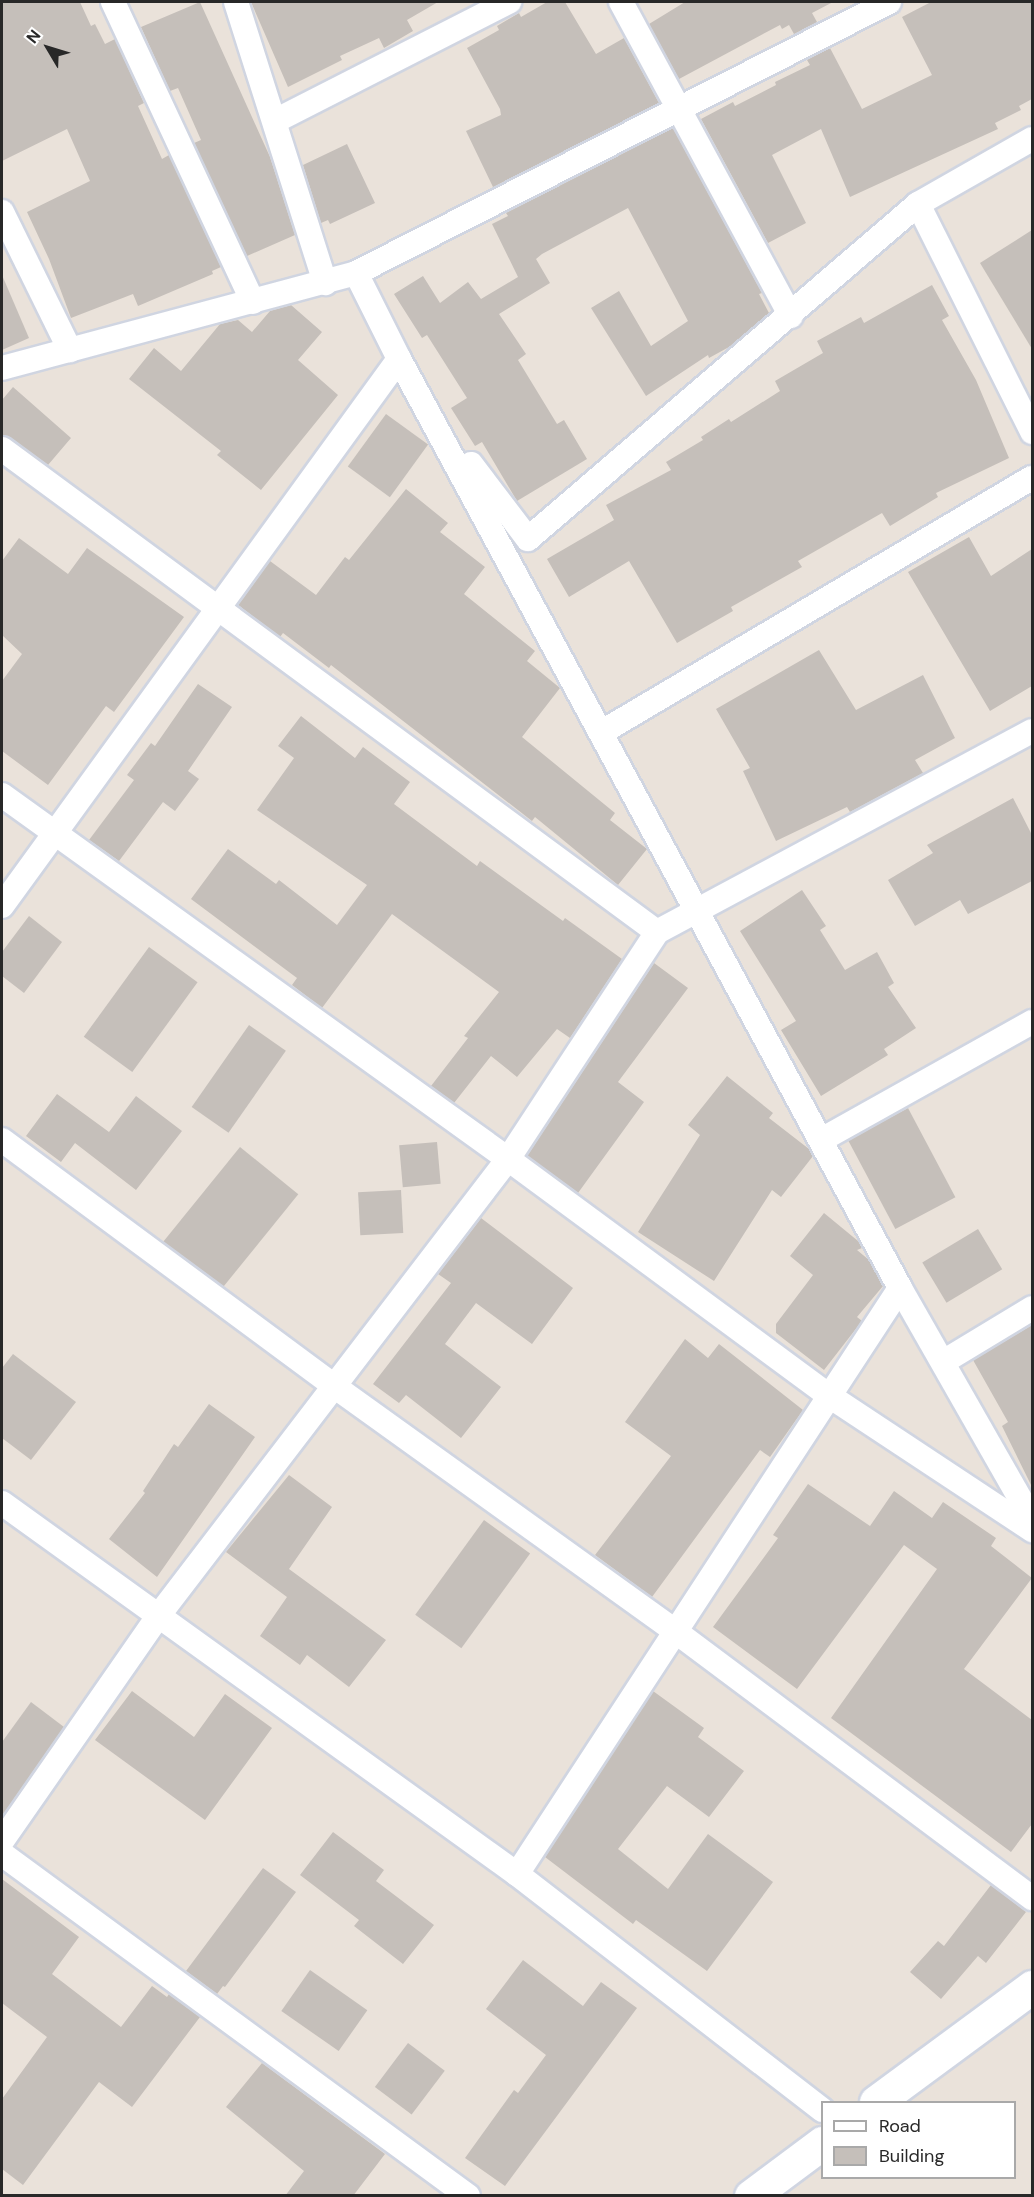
<!DOCTYPE html>
<html>
<head>
<meta charset="utf-8">
<style>
  body { margin:0 }
  #map { position:relative; width:1034px; height:2197px; overflow:hidden; background:#eae2da; font-family:"DM Sans",sans-serif }
  div>[style] { position:absolute }
  [style*='--x'] { left:calc(var(--x)*1px); top:calc(var(--y)*1px); width:calc(var(--w)*1px); rotate:calc(var(--a)*1deg) }
  .building>* { inset:0; background:#c5bfba; transform-origin:0 0 }
  .roads { filter:drop-shadow(2px 0 #d0d5e1) drop-shadow(-2px 0 #d0d5e1) drop-shadow(0 2px #d0d5e1) drop-shadow(0 -2px #d0d5e1) }
  .street>* { height:24px; margin:-12px; padding:0 12px; transform-origin:12px; border-radius:12px; background:#fff }
  .secondary>* { height:33px; margin:-16.5px; padding:0 16.5px; transform-origin:16.5px; border-radius:16.5px; background:#fff }
  span { translate:-50% -50%; white-space:nowrap; text-align:center; line-height:1.15; -webkit-text-stroke:4.5px #fff; paint-order:stroke }
  .frame { position:absolute; inset:0; border:3px solid #282828; pointer-events:none }
  .legend { position:absolute; left:821px; top:2101px; width:195px; height:78px; box-sizing:border-box; background:#fff; border:2px solid #a9a9a9; margin:0; padding:8px 10px; list-style:none; font-size:18px; color:#282828 }
  .legend li { display:flex; align-items:center; gap:12px; height:30px }
  .legend b { width:30px; border:2px solid #a9a9a9 }
  .north { position:absolute; left:18px; top:18px; width:60px; height:60px; -webkit-text-stroke:4px #fff; paint-order:stroke; rotate:308deg; font-size:16px; font-weight:700; line-height:24px; text-align:center; color:#282828 }
  .north::after { content:''; display:block; margin:auto; width:21px; height:27px; background:#282828; clip-path:polygon(50% 0,100% 100%,50% 72%,0 100%) }
</style>
</head>
<body>
<div id="map">
  <div class="building">
    <i style="clip-path:polygon(2px 2px,80px 2px,91px 26px,95px 24px,105px 44px,115px 39px,144px 103px,138px 106px,162px 159px,169px 155px,221px 267px,212px 271px,213px 274px,138px 306px,133px 294px,71px 318px,49px 259px,27px 212px,90px 181px,67px 129px,2px 161px)"></i>
    <i style="clip-path:polygon(200px 2px,270px 157px,295px 235px,247px 256px,194px 143px,201px 140px,178px 88px,170px 91px,141px 27px)"></i>
    <i style="clip-path:polygon(251px 2px,438px 2px,407px 20px,413px 31px,384px 48px,379px 38px,340px 56px,342px 60px,288px 87px)"></i>
    <i style="clip-path:polygon(547px 2px,565px 2px,596px 54px,624px 38px,659px 103px,493px 187px,466px 131px,501px 115px,500px 109px,467px 48px,499px 30px,497px 26px,519px 13px,521px 17px)"></i>
    <i style="clip-path:polygon(685px 2px,833px 2px,812px 13px,817px 22px,794px 34px,789px 25px,782px 29px,780px 25px,679px 79px,649px 24px)"></i>
    <i style="clip-path:polygon(931px 2px,1032px 2px,1032px 99px,1019px 106px,1021px 110px,995px 123px,998px 129px,850px 197px,821px 129px,772px 155px,806px 223px,768px 243px,701px 119px,733px 102px,735px 106px,776px 85px,775px 82px,810px 65px,807px 60px,830px 48px,862px 109px,932px 75px,902px 17px)"></i>
    <i style="clip-path:polygon(673px 128px,762px 293px,759px 294px,769px 313px,729px 347px,709px 358px,708px 355px,646px 396px,591px 308px,619px 291px,651px 346px,688px 321px,628px 208px,542px 254px,536px 259px,550px 283px,499px 314px,526px 354px,518px 360px,557px 424px,564px 420px,587px 459px,517px 501px,482px 442px,475px 446px,451px 408px,467px 398px,427px 335px,422px 338px,394px 294px,423px 276px,440px 303px,468px 282px,481px 299px,518px 277px,492px 224px,508px 216px,506px 213px)"></i>
    <i style="clip-path:polygon(347px 144px,375px 203px,330px 224px,328px 220px,321px 223px,303px 165px)"></i>
    <i style="clip-path:polygon(1032px 230px,1032px 349px,980px 263px)"></i>
    <i style="clip-path:polygon(2px 275px,29px 338px,2px 350px)"></i>
    <i style="clip-path:polygon(932px 285px,949px 316px,942px 320px,976px 380px,1009px 458px,936px 493px,938px 497px,890px 526px,882px 513px,798px 561px,802px 567px,731px 607px,733px 611px,677px 643px,629px 561px,569px 597px,547px 559px,614px 520px,606px 505px,671px 470px,666px 462px,703px 440px,701px 437px,729px 419px,731px 422px,780px 391px,775px 381px,823px 353px,817px 341px,861px 317px,864px 323px)"></i>
    <i style="clip-path:polygon(291px 305px,322px 332px,298px 360px,338px 395px,261px 490px,217px 455px,221px 451px,129px 379px,154px 348px,181px 371px,220px 324px,238px 320px,252px 332px,270px 311px)"></i>
    <i style="clip-path:polygon(13px 387px,71px 438px,48px 465px,10px 438px,2px 435px,2px 400px)"></i>
    <i style="left:386px;top:414px;width:52px;height:65px;rotate:36deg"></i>
    <i style="clip-path:polygon(406px 489px,448px 523px,440px 532px,485px 567px,464px 594px,535px 651px,527px 661px,560px 688px,522px 737px,615px 813px,610px 820px,647px 849px,618px 885px,535px 817px,532px 821px,331px 665px,329px 668px,283px 633px,280px 637px,238px 605px,270px 561px,316px 595px,345px 557px,349px 560px)"></i>
    <i style="clip-path:polygon(969px 537px,991px 576px,1032px 549px,1032px 686px,990px 711px,908px 572px)"></i>
    <i style="clip-path:polygon(19px 538px,68px 574px,87px 548px,184px 617px,114px 712px,106px 706px,48px 785px,2px 751px,2px 681px,22px 654px,2px 635px,2px 561px)"></i>
    <i style="clip-path:polygon(819px 650px,856px 710px,923px 675px,955px 738px,915px 760px,923px 773px,850px 812px,847px 807px,776px 841px,743px 771px,750px 768px,716px 709px)"></i>
    <i style="clip-path:polygon(198px 684px,232px 707px,188px 771px,199px 779px,175px 811px,163px 802px,119px 861px,89px 840px,134px 780px,127px 775px,151px 743px,155px 746px)"></i>
    <i style="clip-path:polygon(301px 716px,355px 758px,363px 747px,410px 782px,394px 804px,477px 866px,480px 861px,563px 921px,565px 918px,622px 959px,570px 1038px,557px 1029px,517px 1077px,491px 1056px,454px 1103px,431px 1086px,468px 1038px,464px 1036px,499px 992px,392px 914px,322px 1008px,292px 985px,297px 978px,191px 899px,228px 849px,276px 884px,279px 880px,337px 925px,367px 885px,257px 810px,294px 758px,278px 746px)"></i>
    <i style="clip-path:polygon(1013px 798px,1032px 835px,1032px 881px,968px 914px,960px 900px,915px 926px,888px 880px,933px 853px,927px 845px)"></i>
    <i style="clip-path:polygon(802px 890px,826px 926px,820px 930px,845px 970px,877px 952px,894px 983px,888px 987px,916px 1028px,884px 1049px,888px 1055px,821px 1096px,781px 1030px,796px 1021px,740px 931px)"></i>
    <i style="clip-path:polygon(29px 916px,62px 942px,24px 993px,2px 976px,2px 952px)"></i>
    <i style="left:149px;top:947px;width:60px;height:111px;rotate:36deg"></i>
    <i style="clip-path:polygon(654px 963px,688px 988px,618px 1082px,644px 1102px,578px 1193px,527px 1156px)"></i>
    <i style="left:249px;top:1025px;width:45px;height:100px;rotate:35deg"></i>
    <i style="clip-path:polygon(727px 1076px,773px 1113px,769px 1118px,809px 1149px,813px 1156px,781px 1197px,772px 1190px,714px 1281px,638px 1232px,700px 1135px,688px 1125px)"></i>
    <i style="clip-path:polygon(57px 1094px,109px 1132px,136px 1096px,182px 1131px,136px 1190px,75px 1143px,61px 1162px,26px 1136px)"></i>
    <i style="left:908px;top:1108px;width:101px;height:68px;rotate:62deg"></i>
    <i style="left:437px;top:1142px;width:42px;height:38px;rotate:85deg"></i>
    <i style="left:240px;top:1147px;width:75px;height:122px;rotate:39deg"></i>
    <i style="left:401px;top:1190px;width:43px;height:43px;rotate:87deg"></i>
    <i style="clip-path:polygon(824px 1213px,858px 1241px,862px 1248px,857px 1250px,869px 1260px,883px 1286px,857px 1317px,862px 1321px,824px 1370px,776px 1333px,776px 1324px,813px 1275px,790px 1256px)"></i>
    <i style="clip-path:polygon(481px 1218px,573px 1288px,532px 1344px,476px 1303px,445px 1344px,501px 1387px,461px 1438px,406px 1395px,399px 1403px,373px 1384px,451px 1283px,438px 1274px)"></i>
    <i style="left:978px;top:1229px;width:47px;height:65px;rotate:59deg"></i>
    <i style="clip-path:polygon(1032px 1325px,1032px 1487px,1002px 1426px,1008px 1422px,973px 1360px)"></i>
    <i style="clip-path:polygon(685px 1339px,708px 1358px,719px 1344px,803px 1410px,770px 1457px,760px 1450px,652px 1597px,595px 1555px,671px 1456px,625px 1422px)"></i>
    <i style="clip-path:polygon(13px 1354px,76px 1402px,31px 1460px,2px 1438px,2px 1368px)"></i>
    <i style="clip-path:polygon(209px 1404px,255px 1437px,157px 1577px,109px 1539px,145px 1493px,143px 1491px,174px 1444px,178px 1447px)"></i>
    <i style="clip-path:polygon(289px 1475px,332px 1507px,289px 1569px,386px 1640px,349px 1687px,307px 1655px,300px 1665px,260px 1636px,287px 1597px,226px 1552px)"></i>
    <i style="clip-path:polygon(808px 1484px,870px 1526px,894px 1491px,932px 1518px,943px 1502px,996px 1538px,991px 1546px,1032px 1578px,964px 1669px,1032px 1720px,1032px 1824px,1011px 1852px,831px 1718px,937px 1569px,904px 1545px,797px 1689px,713px 1627px,778px 1538px,773px 1535px)"></i>
    <i style="left:484px;top:1520px;width:57px;height:117px;rotate:36deg"></i>
    <i style="clip-path:polygon(132px 1691px,194px 1737px,225px 1694px,272px 1728px,205px 1820px,95px 1740px)"></i>
    <i style="clip-path:polygon(653px 1691px,704px 1728px,698px 1737px,744px 1771px,709px 1817px,667px 1786px,618px 1849px,668px 1889px,708px 1834px,773px 1882px,707px 1971px,636px 1920px,633px 1924px,545px 1857px)"></i>
    <i style="clip-path:polygon(31px 1702px,64px 1727px,2px 1817px,2px 1742px)"></i>
    <i style="clip-path:polygon(333px 1832px,384px 1870px,376px 1881px,434px 1925px,403px 1964px,354px 1926px,359px 1920px,300px 1875px)"></i>
    <i style="clip-path:polygon(263px 1868px,296px 1892px,225px 1987px,223px 1986px,217px 1994px,186px 1971px)"></i>
    <i style="clip-path:polygon(2px 1879px,79px 1937px,52px 1974px,121px 2027px,152px 1986px,167px 1997px,169px 1994px,200px 2017px,132px 2107px,99px 2082px,23px 2185px,2px 2169px,2px 2099px,47px 2037px,2px 2003px)"></i>
    <i style="clip-path:polygon(991px 1885px,1026px 1912px,986px 1963px,978px 1956px,941px 1999px,910px 1972px,938px 1941px,944px 1946px)"></i>
    <i style="clip-path:polygon(523px 1960px,583px 2006px,601px 1982px,637px 2008px,505px 2186px,465px 2158px,514px 2090px,518px 2093px,546px 2055px,486px 2009px)"></i>
    <i style="left:310px;top:1970px;width:70px;height:50px;rotate:35deg"></i>
    <i style="left:408px;top:2043px;width:46px;height:55px;rotate:37deg"></i>
    <i style="clip-path:polygon(262px 2063px,385px 2154px,353px 2196px,285px 2196px,304px 2171px,226px 2107px)"></i>
  </div>
  <div class="roads">
    <div class="street">
      <i style="--x:113;--y:2;--w:331;--a:65"></i>
      <i style="--x:236;--y:2;--w:295;--a:72.4"></i>
      <i style="--x:621;--y:2;--w:357;--a:61.6"></i>
      <i style="--x:275;--y:121;--w:263;--a:-27"></i>
      <i style="--x:918;--y:204;--w:255;--a:63.4"></i>
      <i style="--x:2;--y:212;--w:154;--a:63.8"></i>
      <i style="--x:356;--y:273;--w:96;--a:63.4"></i>
      <i style="--x:399;--y:359;--w:1055;--a:61.66"></i>
      <i style="--x:900;--y:1288;--w:266;--a:60.3"></i>
      <i style="--x:2;--y:368;--w:367;--a:-15"></i>
      <i style="--x:356;--y:273;--w:598;--a:-26.95"></i>
      <i style="--x:2;--y:449;--w:814;--a:36.41"></i>
      <i style="--x:471;--y:464;--w:94;--a:52.8"></i>
      <i style="--x:528;--y:539;--w:514;--a:-40.66"></i>
      <i style="--x:918;--y:204;--w:131;--a:-29.7"></i>
      <i style="--x:602;--y:732;--w:499;--a:-30.6"></i>
      <i style="--x:2;--y:795;--w:623;--a:35.73"></i>
      <i style="--x:508;--y:1159;--w:398;--a:36.4"></i>
      <i style="--x:828;--y:1395;--w:245;--a:33.5"></i>
      <i style="--x:2;--y:906;--w:676;--a:-54.03"></i>
      <i style="--x:2;--y:1140;--w:413;--a:36.5"></i>
      <i style="--x:334;--y:1386;--w:420;--a:35.7"></i>
      <i style="--x:675;--y:1631;--w:446;--a:36.8"></i>
      <i style="--x:821;--y:1140;--w:242;--a:-29.2"></i>
      <i style="--x:943;--y:1362;--w:104;--a:-31.2"></i>
      <i style="--x:2;--y:1503;--w:635;--a:35.77"></i>
      <i style="--x:517;--y:1874;--w:386;--a:37.7"></i>
      <i style="--x:2;--y:1841;--w:275;--a:-55.2"></i>
      <i style="--x:159;--y:1615;--w:574;--a:-52.57"></i>
      <i style="--x:508;--y:1159;--w:272;--a:-56.7"></i>
      <i style="--x:657;--y:932;--w:425;--a:-28.2"></i>
      <i style="--x:2;--y:1854;--w:578;--a:36.28"></i>
      <i style="--x:517;--y:1874;--w:700;--a:-56.83"></i>
    </div>
    <div class="secondary">
      <i style="--x:876;--y:2102;--w:194;--a:-36.4"></i>
      <i style="--x:751;--y:2196;--w:89;--a:-36.7"></i>
    </div>
  </div>
  <div class="frame"></div>
  <ul class="legend">
  <li><b style="height:8px;background:#fff"></b>Road</li>
  <li><b style="height:16px;background:#c5bfba"></b>Building</li>
  </ul>
  <div class="north">N</div>
</div>
</body>
</html>
